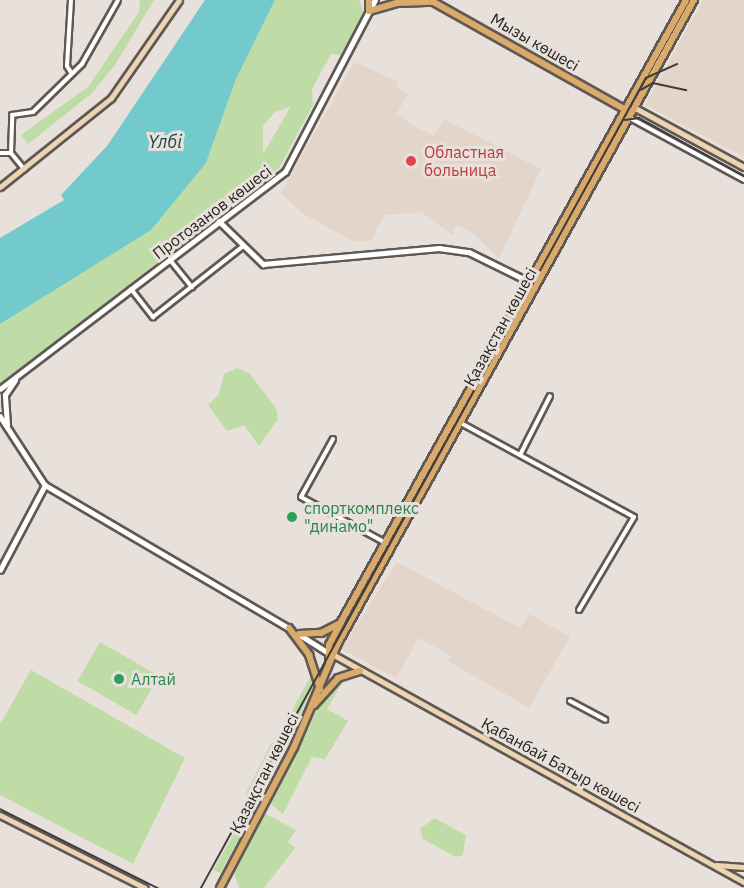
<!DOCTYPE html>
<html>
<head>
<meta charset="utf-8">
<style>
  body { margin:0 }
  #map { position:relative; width:744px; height:888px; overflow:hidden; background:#e8e1db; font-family:"IBM Plex Sans",sans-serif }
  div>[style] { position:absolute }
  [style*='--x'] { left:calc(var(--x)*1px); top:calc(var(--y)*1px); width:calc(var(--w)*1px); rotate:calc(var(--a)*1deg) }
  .built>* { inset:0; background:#e3d5ca }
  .green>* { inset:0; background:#bfdba6; transform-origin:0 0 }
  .water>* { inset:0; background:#73cacc }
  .roads { filter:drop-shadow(2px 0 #5f5853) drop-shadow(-2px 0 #5f5853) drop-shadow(0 2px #5f5853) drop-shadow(0 -2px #5f5853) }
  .minor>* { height:4px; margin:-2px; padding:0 2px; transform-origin:2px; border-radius:2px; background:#fff }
  .tertiary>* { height:4.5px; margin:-2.25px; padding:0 2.25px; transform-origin:2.25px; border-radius:2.25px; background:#fff }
  .secondary>* { height:5px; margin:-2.5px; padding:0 2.5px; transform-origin:2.5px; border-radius:2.5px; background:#ecd5b4 }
  .primary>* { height:6px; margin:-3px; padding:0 3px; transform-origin:3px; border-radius:3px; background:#d9aa6a }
  .tram>* { height:1.5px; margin:-0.75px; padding:0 0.75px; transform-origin:0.75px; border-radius:0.75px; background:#403d3a }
  .dots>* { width:16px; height:16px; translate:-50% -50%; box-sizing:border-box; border:3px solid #e8e1db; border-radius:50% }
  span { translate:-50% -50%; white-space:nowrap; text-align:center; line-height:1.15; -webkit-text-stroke:6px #e8e1db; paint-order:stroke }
  .street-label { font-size:16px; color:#262321 }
  .health-label { font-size:16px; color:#be3a42 }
  .left { translate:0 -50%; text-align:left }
  .leisure-label { font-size:16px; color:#27864d }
  .water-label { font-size:18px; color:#1f4849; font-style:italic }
</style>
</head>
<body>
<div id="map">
  <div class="built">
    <i style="clip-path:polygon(703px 0,744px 0,744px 157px,645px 105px)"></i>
    <i style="clip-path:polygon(354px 62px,399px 82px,396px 87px,408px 94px,397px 113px,412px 125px,434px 136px,444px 119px,541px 169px,499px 258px,474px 234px,457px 225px,452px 235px,421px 212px,384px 215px,371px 241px,355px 242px,303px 214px,281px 193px)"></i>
    <i style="clip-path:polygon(397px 562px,520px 628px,529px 614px,570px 637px,529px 708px,448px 661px,451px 656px,419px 638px,396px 678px,341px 649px)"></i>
  </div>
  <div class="green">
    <i style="clip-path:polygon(140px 0,154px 0,115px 65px,92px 93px,28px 144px,21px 135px,88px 87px,139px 12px)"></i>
    <i style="clip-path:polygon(evenodd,275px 0,359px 0,364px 14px,341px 55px,331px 54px,312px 89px,313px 105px,279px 168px,0 385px,0 324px,73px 274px,206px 163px,236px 79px,275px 0,290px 107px,290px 108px,263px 154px,263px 126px,275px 112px,290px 107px)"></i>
    <i style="clip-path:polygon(237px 368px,249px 373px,276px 408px,278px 419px,259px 446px,244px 425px,227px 431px,208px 405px,219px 394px,224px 374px)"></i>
    <i style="left:100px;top:642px;width:68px;height:45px;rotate:30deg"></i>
    <i style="clip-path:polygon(31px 670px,185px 758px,133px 864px,0 795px,0 724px)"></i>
    <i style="clip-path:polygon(314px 670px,314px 683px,288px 742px,276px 740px)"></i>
    <i style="clip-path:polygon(333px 673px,345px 678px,327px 709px,348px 721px,325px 759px,312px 757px,283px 814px,271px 804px)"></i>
    <i style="clip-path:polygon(272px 742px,284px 752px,256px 805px,245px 795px)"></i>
    <i style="clip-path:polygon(264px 813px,296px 830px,288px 842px,295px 848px,264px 888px,239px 888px,234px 874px)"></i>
    <i style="clip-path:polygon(434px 818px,466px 835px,463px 855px,456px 857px,423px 839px,420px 829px)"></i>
    <i style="clip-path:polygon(239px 825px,244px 830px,220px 873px,213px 870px)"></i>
  </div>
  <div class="water">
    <i style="clip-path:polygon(205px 0,275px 0,236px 79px,206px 163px,151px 230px,0 324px,0 238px,64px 200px,61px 195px,107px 146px)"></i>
  </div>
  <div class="roads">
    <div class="minor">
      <i style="--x:71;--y:0;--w:66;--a:93.5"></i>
      <i style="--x:67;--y:66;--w:9;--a:58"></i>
      <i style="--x:630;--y:118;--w:130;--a:28.5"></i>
      <i style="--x:0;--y:153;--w:11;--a:0"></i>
      <i style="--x:11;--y:153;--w:21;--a:51"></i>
      <i style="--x:11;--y:153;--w:38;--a:-88"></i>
      <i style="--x:12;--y:115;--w:21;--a:-8"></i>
      <i style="--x:33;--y:112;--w:69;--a:-44.4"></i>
      <i style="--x:82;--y:64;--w:73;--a:-60.6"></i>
      <i style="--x:170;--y:260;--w:35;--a:51"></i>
      <i style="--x:131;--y:289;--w:36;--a:52"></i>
      <i style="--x:153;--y:317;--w:113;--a:-38.2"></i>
      <i style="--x:459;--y:422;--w:199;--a:28.5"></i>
      <i style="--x:634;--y:517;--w:108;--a:120.6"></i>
      <i style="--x:333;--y:439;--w:66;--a:118.9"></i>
      <i style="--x:301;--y:497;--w:97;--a:28.4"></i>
      <i style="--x:520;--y:455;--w:66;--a:-63"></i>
      <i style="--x:570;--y:701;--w:40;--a:28"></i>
    </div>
    <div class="tertiary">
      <i style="--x:219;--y:221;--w:62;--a:44.3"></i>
      <i style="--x:263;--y:264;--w:177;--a:-5.2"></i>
      <i style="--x:439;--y:248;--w:30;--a:8"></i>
      <i style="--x:469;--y:252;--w:68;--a:26.2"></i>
      <i style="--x:0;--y:389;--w:358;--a:-37.3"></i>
      <i style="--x:285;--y:172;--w:194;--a:-62.4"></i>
      <i style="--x:0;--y:416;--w:82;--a:56.9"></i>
      <i style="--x:45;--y:485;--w:284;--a:30.4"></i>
      <i style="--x:7;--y:425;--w:30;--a:-94"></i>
      <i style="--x:5;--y:395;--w:18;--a:-56"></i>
      <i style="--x:0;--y:570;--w:96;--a:-62.1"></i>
      <i style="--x:300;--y:635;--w:36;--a:32"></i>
    </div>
    <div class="secondary">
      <i style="--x:637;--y:109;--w:122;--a:28.5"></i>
      <i style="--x:0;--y:187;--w:142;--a:-38.7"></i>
      <i style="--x:111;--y:98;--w:119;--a:-55.2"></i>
      <i style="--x:334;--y:655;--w:469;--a:29"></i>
      <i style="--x:0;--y:815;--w:162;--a:26.7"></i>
      <i style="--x:716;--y:865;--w:28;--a:4"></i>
    </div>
    <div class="primary">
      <i style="--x:369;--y:0;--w:11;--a:90"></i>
      <i style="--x:369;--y:11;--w:29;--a:-16"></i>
      <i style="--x:397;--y:3;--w:37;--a:-2"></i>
      <i style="--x:430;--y:0;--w:225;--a:29.3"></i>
      <i style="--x:289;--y:628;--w:34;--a:53"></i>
      <i style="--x:309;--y:655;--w:36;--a:72"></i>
      <i style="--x:299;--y:634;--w:22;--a:-3"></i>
      <i style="--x:321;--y:633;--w:22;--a:-27"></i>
      <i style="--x:329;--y:663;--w:18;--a:-90"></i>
      <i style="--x:329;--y:645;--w:26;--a:-62"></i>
      <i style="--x:341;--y:622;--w:711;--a:-60.98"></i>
      <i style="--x:314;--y:705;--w:36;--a:-48"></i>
      <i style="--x:338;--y:678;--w:23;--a:-18"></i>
      <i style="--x:220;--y:888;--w:159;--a:-62.3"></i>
      <i style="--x:294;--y:747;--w:111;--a:-67.1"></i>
      <i style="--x:337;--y:645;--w:737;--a:-61.04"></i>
    </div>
  </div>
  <div class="tram">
    <i style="--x:641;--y:90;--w:14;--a:-30"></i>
    <i style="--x:653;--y:83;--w:34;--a:12"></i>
    <i style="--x:625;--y:120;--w:14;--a:-8"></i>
    <i style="--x:639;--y:118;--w:120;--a:28.9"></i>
    <i style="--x:0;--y:809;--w:177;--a:26.6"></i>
    <i style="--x:201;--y:888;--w:924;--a:-61.22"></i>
    <i style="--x:646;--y:78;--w:34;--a:-24"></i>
  </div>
  <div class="dots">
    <i style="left:411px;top:161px;background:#e0444e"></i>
    <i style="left:292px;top:517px;background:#2e9e5b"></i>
    <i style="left:119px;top:679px;background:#2e9e5b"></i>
  </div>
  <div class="street-label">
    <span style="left:535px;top:42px;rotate:30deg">Мызы көшесі</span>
    <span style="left:212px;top:212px;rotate:-37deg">Протозанов көшесі</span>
    <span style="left:500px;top:327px;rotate:-61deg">Қазақстан көшесі</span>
    <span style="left:561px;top:765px;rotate:29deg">Қабанбай Батыр көшесі</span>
    <span style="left:264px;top:773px;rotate:-63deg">Қазақстан көшесі</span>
  </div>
  <div class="health-label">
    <span class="left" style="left:424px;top:161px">Областная<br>больница</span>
  </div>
  <div class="leisure-label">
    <span class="left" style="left:304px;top:517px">спорткомплекс<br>"динамо"</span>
    <span class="left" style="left:131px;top:679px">Алтай</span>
  </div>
  <div class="water-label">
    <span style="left:165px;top:142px">Үлбі</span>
  </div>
</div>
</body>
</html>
